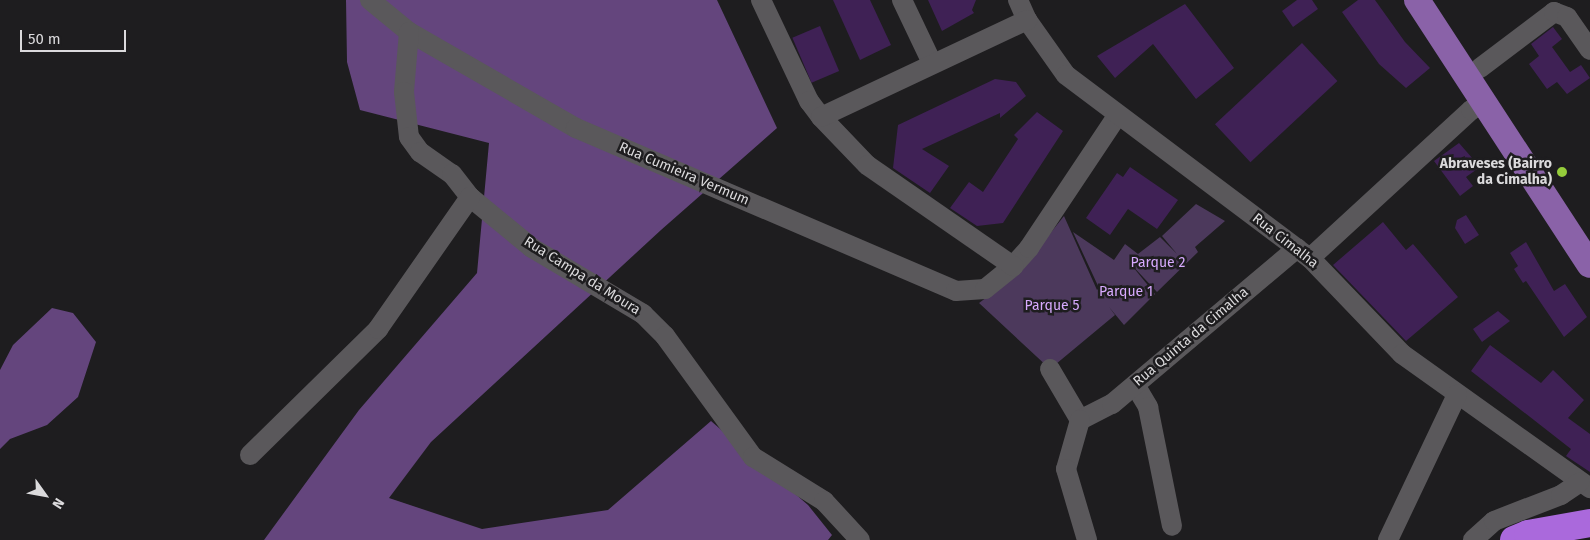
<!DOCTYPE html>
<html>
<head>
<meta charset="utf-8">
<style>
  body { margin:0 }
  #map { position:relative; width:1590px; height:540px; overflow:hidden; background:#1e1d1f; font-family:"Fira Sans",sans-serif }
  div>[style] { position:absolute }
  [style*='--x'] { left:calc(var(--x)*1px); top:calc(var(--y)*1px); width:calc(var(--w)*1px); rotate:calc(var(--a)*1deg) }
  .green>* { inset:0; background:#4c395c }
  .forest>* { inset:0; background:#64457d }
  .building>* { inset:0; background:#3f2155; transform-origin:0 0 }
  .minor>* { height:20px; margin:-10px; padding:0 10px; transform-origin:10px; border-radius:10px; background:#5a585b }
  .major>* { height:26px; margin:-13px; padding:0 13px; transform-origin:13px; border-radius:13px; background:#8a62a8 }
  .highway>* { height:28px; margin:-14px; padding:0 14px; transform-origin:14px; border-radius:14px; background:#aa69dc }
  .dots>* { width:14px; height:14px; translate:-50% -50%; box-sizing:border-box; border:2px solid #1e1d1f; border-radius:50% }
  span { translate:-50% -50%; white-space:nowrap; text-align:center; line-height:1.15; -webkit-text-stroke:5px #1e1d1f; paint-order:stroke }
  .poi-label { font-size:14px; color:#dbdadc; font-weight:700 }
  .right { translate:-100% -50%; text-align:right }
  .street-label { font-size:14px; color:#dbdadc }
  .park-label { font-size:14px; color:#d7aafe }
  .north { position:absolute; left:20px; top:470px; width:50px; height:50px; -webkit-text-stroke:4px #1e1d1f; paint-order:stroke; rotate:122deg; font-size:14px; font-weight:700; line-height:20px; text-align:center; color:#dbdadc }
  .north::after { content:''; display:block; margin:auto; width:18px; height:22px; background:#dbdadc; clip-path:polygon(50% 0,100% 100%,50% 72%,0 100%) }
  .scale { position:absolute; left:20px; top:30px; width:106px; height:22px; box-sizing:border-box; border:2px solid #dbdadc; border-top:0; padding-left:6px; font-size:15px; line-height:18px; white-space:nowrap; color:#dbdadc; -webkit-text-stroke:4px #1e1d1f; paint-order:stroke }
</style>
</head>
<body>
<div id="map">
  <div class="green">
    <i style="clip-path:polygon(1196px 204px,1225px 221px,1195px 247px,1198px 252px,1157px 292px,1129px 262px,1155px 294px,1124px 325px,1109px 307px,1115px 315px,1050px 369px,979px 303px,1018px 274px,1064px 216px,1097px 290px,1099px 288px,1073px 232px,1114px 260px,1125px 244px,1138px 254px,1160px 237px,1177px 254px,1162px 236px)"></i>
  </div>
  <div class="forest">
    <i style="clip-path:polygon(346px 0,717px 0,777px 128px,661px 230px,431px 442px,389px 498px,482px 529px,608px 510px,711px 421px,808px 505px,832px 535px,828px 540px,264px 540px,359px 410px,477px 273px,489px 143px,360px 110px,347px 62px)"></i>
    <i style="clip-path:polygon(52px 308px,73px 313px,96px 342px,78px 397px,47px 425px,10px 439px,0 449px,0 370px,13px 345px)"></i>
  </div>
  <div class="building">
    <i style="clip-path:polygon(833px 0,870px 0,891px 45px,860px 60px)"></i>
    <i style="clip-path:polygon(928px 0,976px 0,972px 10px,974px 13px,942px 31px)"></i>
    <i style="clip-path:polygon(1297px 0,1312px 0,1318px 9px,1293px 27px,1282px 11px)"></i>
    <i style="clip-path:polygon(1358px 0,1375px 0,1405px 42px,1430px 68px,1406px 88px,1379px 64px,1342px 12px)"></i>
    <i style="clip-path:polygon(1185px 4px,1234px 68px,1196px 99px,1153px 44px,1115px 78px,1097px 56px)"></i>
    <i style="left:820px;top:26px;width:49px;height:30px;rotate:67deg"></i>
    <i style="clip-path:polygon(1553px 27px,1562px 39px,1552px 47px,1570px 72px,1581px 65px,1590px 78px,1567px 94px,1557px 82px,1547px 89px,1529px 64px,1539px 56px,1531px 44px)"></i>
    <i style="left:1302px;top:43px;width:52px;height:119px;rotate:47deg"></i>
    <i style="clip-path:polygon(995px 79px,1016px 82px,1026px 96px,1000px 118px,1000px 113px,922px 149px,949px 166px,930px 193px,893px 168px,898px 125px)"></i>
    <i style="clip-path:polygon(1037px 112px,1063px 131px,1003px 223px,977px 226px,950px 208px,969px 182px,983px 192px,1018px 139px,1014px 135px)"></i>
    <i style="clip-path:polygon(1459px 143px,1480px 167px,1466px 177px,1473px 186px,1460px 196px,1434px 161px)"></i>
    <i style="clip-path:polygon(1130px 167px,1178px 200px,1157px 229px,1128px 209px,1110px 235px,1086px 218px,1117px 173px,1123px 177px)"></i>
    <i style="clip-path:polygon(1466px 215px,1479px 235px,1465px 244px,1455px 228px,1457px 220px)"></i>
    <i style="clip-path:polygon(1383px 222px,1406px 250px,1413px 244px,1458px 297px,1406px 341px,1333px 265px)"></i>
    <i style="clip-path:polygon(1526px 242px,1554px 291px,1565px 284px,1587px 317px,1564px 337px,1526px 281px,1523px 283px,1514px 269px,1518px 266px,1510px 253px)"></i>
    <i style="clip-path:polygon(1498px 311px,1510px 321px,1482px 342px,1473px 329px)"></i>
    <i style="clip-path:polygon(1490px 345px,1541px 383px,1553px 370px,1584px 400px,1568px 418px,1590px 434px,1590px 472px,1566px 456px,1571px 449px,1471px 371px)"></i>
  </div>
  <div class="minor">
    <i style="--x:370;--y:0;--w:50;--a:39.4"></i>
    <i style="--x:409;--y:32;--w:193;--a:29.9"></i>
    <i style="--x:576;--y:128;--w:413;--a:23.2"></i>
    <i style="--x:956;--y:291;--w:29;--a:-4"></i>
    <i style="--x:985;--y:289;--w:36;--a:-39"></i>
    <i style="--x:1013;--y:266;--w:24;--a:-48"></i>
    <i style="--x:1029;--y:248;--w:159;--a:-56.3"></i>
    <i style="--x:761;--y:0;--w:112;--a:64.6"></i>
    <i style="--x:809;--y:101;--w:20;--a:53"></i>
    <i style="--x:821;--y:117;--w:66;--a:46.2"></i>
    <i style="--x:867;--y:165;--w:178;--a:34.7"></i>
    <i style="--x:902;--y:0;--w:70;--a:64.5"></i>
    <i style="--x:1018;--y:0;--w:22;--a:66"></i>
    <i style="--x:1027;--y:20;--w:67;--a:54.7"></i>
    <i style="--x:1066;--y:75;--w:305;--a:36.9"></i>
    <i style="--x:1310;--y:258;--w:133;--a:46.2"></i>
    <i style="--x:1402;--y:354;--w:231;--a:35.5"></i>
    <i style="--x:409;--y:32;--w:60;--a:94.8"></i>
    <i style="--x:404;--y:92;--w:45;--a:83.7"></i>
    <i style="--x:409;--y:137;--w:19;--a:54"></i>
    <i style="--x:420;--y:152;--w:39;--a:35"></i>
    <i style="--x:452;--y:174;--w:29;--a:52"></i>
    <i style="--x:470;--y:197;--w:80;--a:39.4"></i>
    <i style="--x:532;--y:248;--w:129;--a:30.7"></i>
    <i style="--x:643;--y:314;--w:31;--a:45"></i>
    <i style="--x:665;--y:336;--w:150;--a:54"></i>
    <i style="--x:753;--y:457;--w:84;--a:31.8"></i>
    <i style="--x:824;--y:501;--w:53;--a:47.3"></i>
    <i style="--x:1480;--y:68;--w:93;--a:-37.1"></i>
    <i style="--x:1554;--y:12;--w:14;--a:21"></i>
    <i style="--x:1567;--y:17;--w:40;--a:55.1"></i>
    <i style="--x:821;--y:117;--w:228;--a:-25.2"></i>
    <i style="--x:1310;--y:258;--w:219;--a:-42.6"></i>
    <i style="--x:1471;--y:110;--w:14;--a:-25"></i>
    <i style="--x:1050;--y:369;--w:59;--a:59.5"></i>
    <i style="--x:1135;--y:385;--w:26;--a:59"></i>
    <i style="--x:1148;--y:407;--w:121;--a:78.6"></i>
    <i style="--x:1080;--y:420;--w:36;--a:-27"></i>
    <i style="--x:1112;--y:404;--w:242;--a:-40.1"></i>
    <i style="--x:1080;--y:420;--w:51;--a:105.9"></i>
    <i style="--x:1066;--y:469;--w:74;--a:73.5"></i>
    <i style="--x:250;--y:455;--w:180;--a:-44.5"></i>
    <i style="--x:378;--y:329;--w:161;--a:-55.1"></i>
    <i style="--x:1388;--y:540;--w:161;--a:-64.6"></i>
    <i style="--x:1473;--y:540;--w:28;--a:-42"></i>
    <i style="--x:1494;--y:521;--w:72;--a:-21.2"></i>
    <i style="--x:1561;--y:495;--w:22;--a:-34"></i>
  </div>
  <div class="major">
    <i style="--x:1417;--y:0;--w:316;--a:56.9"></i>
  </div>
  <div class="highway">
    <i style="--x:1514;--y:540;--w:15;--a:-23"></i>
    <i style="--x:1528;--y:534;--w:63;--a:-10.1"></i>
  </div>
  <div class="dots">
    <i style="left:1562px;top:172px;background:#95cc3b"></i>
  </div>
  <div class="poi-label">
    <span class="right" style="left:1552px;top:172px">Abraveses (Bairro<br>da Cimalha)</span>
  </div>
  <div class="street-label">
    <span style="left:684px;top:174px;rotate:23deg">Rua Cumieira Vermum</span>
    <span style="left:1285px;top:241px;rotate:38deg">Rua Cimalha</span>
    <span style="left:582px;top:276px;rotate:32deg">Rua Campa da Moura</span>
    <span style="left:1191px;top:337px;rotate:-40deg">Rua Quinta da Cimalha</span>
  </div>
  <div class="park-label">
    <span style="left:1158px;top:263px">Parque 2</span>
    <span style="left:1126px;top:292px">Parque 1</span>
    <span style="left:1052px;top:306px">Parque 5</span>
  </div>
  <div class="north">N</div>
  <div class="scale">50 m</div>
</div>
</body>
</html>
